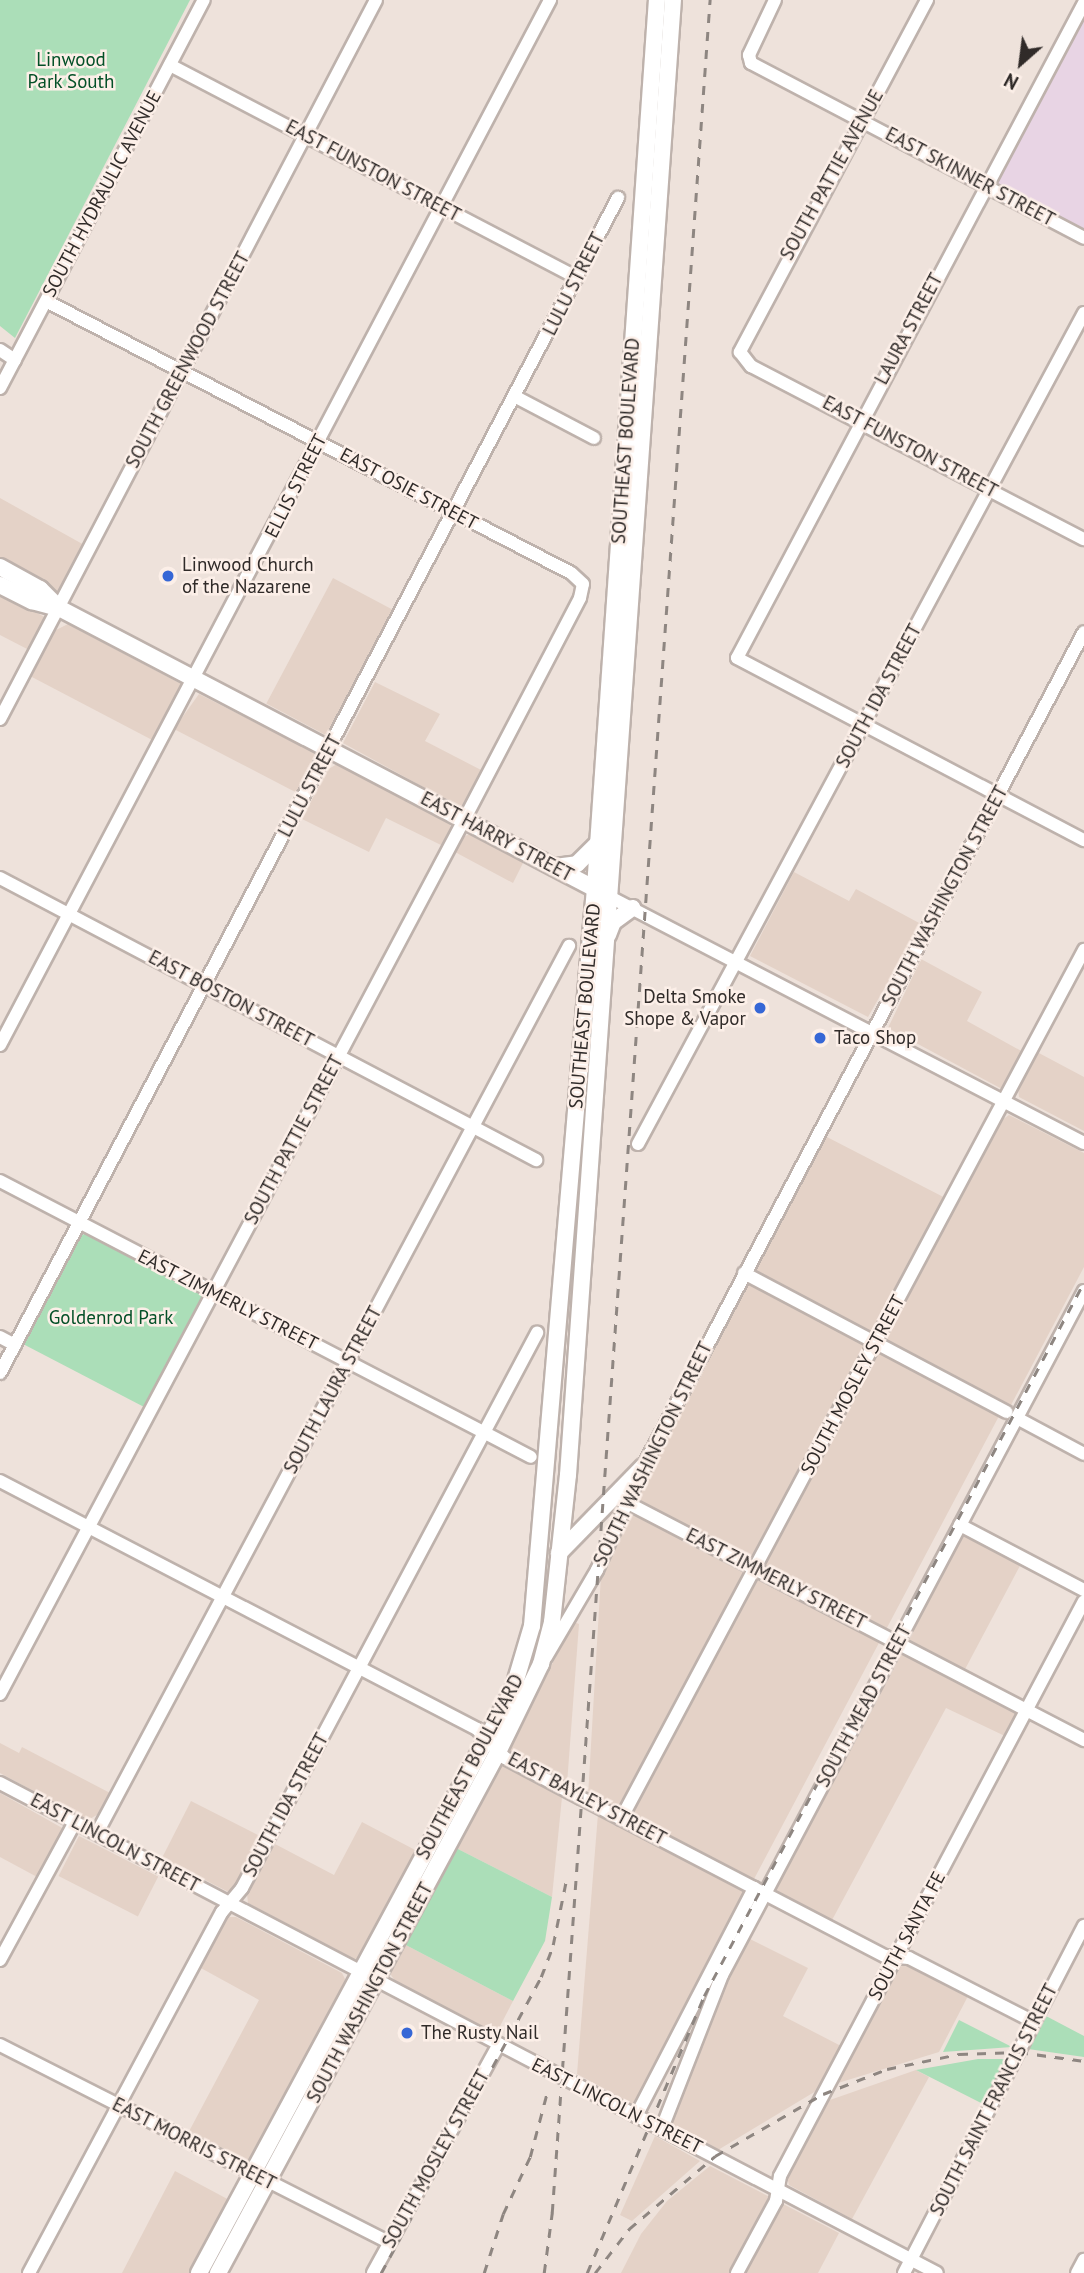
<!DOCTYPE html>
<html>
<head>
<meta charset="utf-8">
<style>
  body { margin:0 }
  #map { position:relative; width:1084px; height:2273px; overflow:hidden; background:#eee2db; font-family:"PT Sans",sans-serif }
  div>[style] { position:absolute }
  [style*='--x'] { left:calc(var(--x)*1px); top:calc(var(--y)*1px); width:calc(var(--w)*1px); rotate:calc(var(--a)*1deg) }
  .built>* { inset:0; background:#e4d2c7; transform-origin:0 0 }
  .education>* { inset:0; background:#e8d4e4 }
  .green>* { inset:0; background:#abdeb8 }
  .roads { filter:drop-shadow(2px 0 #beb2ac) drop-shadow(-2px 0 #beb2ac) drop-shadow(0 2px #beb2ac) drop-shadow(0 -2px #beb2ac) }
  .minor>* { height:12px; margin:-6px; padding:0 6px; transform-origin:6px; border-radius:6px; background:#fff }
  .major>* { height:16px; margin:-8px; padding:0 8px; transform-origin:8px; border-radius:8px; background:#fff }
  .rail>* { height:2.5px; margin-top:-1.25px; transform-origin:0; background:repeating-linear-gradient(90deg,#8e8681 0 9px,transparent 0 18px) }
  .dots>* { width:19px; height:19px; translate:-50% -50%; box-sizing:border-box; border:4px solid #fcefe8; border-radius:50% }
  span { translate:-50% -50%; white-space:nowrap; text-align:center; line-height:1.15; -webkit-text-stroke:5px #fcefe8; paint-order:stroke }
  .park-label { font-size:19px; color:#035027 }
  .street-label { font-size:19px; color:#302b29 }
  .poi-label { font-size:19px; color:#302b29 }
  .left { translate:0 -50%; text-align:left }
  .right { translate:-100% -50%; text-align:right }
  .north { position:absolute; left:986px; top:28px; width:70px; height:70px; -webkit-text-stroke:5px #fcefe8; paint-order:stroke; rotate:208deg; font-size:19px; font-weight:700; line-height:28px; text-align:center; color:#302b29 }
  .north::after { content:''; display:block; margin:auto; width:24px; height:32px; background:#302b29; clip-path:polygon(50% 0,100% 100%,50% 72%,0 100%) }
</style>
</head>
<body>
<div id="map">
  <div class="built">
    <i style="clip-path:polygon(0 498px,86px 546px,60px 593px,0 564px)"></i>
    <i style="left:333px;top:578px;width:72px;height:142px;rotate:28deg"></i>
    <i style="clip-path:polygon(0 591px,46px 618px,31px 651px,0 635px)"></i>
    <i style="clip-path:polygon(68px 624px,181px 684px,156px 742px,30px 676px,54px 631px)"></i>
    <i style="clip-path:polygon(375px 682px,440px 714px,425px 741px,483px 771px,466px 805px,458px 806px,343px 743px)"></i>
    <i style="clip-path:polygon(199px 694px,315px 753px,319px 758px,301px 795px,174px 729px)"></i>
    <i style="clip-path:polygon(337px 764px,450px 823px,452px 832px,445px 847px,386px 818px,369px 852px,302px 819px,327px 770px)"></i>
    <i style="clip-path:polygon(472px 833px,524px 861px,513px 883px,455px 852px,463px 837px)"></i>
    <i style="clip-path:polygon(794px 872px,849px 901px,856px 889px,921px 924px,868px 1017px,750px 956px)"></i>
    <i style="clip-path:polygon(921px 959px,982px 992px,967px 1021px,1025px 1053px,1002px 1089px,888px 1028px)"></i>
    <i style="clip-path:polygon(1037px 1052px,1084px 1077px,1084px 1131px,1019px 1097px,1018px 1088px)"></i>
    <i style="clip-path:polygon(1009px 1115px,1084px 1153px,1084px 1267px,1010px 1407px,999px 1416px,753px 1881px,588px 1796px,601px 1575px,647px 1469px,825px 1136px,957px 1204px,1002px 1120px)"></i>
    <i style="left:962px;top:1530px;width:68px;height:122px;rotate:28deg"></i>
    <i style="clip-path:polygon(574px 1622px,579px 1624px,567px 1784px,512px 1756px,508px 1749px)"></i>
    <i style="clip-path:polygon(899px 1649px,1014px 1710px,1017px 1716px,1007px 1737px,946px 1708px,831px 1922px,771px 1890px)"></i>
    <i style="clip-path:polygon(0 1743px,19px 1753px,22px 1747px,112px 1794px,102px 1812px,88px 1820px,0 1773px)"></i>
    <i style="clip-path:polygon(498px 1766px,508px 1766px,562px 1797px,552px 1897px,454px 1847px)"></i>
    <i style="clip-path:polygon(0 1793px,64px 1829px,39px 1878px,0 1857px)"></i>
    <i style="left:191px;top:1801px;width:82px;height:64px;rotate:27deg"></i>
    <i style="clip-path:polygon(598px 1814px,746px 1892px,634px 2105px,577px 2074px)"></i>
    <i style="clip-path:polygon(362px 1822px,419px 1852px,360px 1958px,354px 1959px,248px 1903px,247px 1894px,275px 1844px,334px 1875px)"></i>
    <i style="left:79px;top:1836px;width:89px;height:45px;rotate:27deg"></i>
    <i style="clip-path:polygon(226px 1917px,236px 1917px,342px 1973px,347px 1983px,254px 2162px,247px 2167px,186px 2137px,259px 2000px,199px 1967px)"></i>
    <i style="clip-path:polygon(740px 1934px,808px 1968px,783px 2016px,841px 2046px,821px 2088px,718px 2150px,659px 2117px,700px 2011px)"></i>
    <i style="clip-path:polygon(402px 1943px,513px 2001px,496px 2034px,395px 1981px,389px 1972px)"></i>
    <i style="clip-path:polygon(906px 1964px,968px 1996px,939px 2052px,838px 2083px,898px 1968px)"></i>
    <i style="clip-path:polygon(916px 2070px,929px 2077px,852px 2219px,789px 2185px,787px 2177px,827px 2101px)"></i>
    <i style="clip-path:polygon(655px 2136px,700px 2161px,632px 2221px,620px 2215px)"></i>
    <i style="clip-path:polygon(710px 2166px,839px 2233px,818px 2273px,621px 2273px,641px 2234px,667px 2201px)"></i>
    <i style="clip-path:polygon(175px 2171px,233px 2202px,194px 2273px,122px 2273px)"></i>
  </div>
  <div class="education">
    <i style="clip-path:polygon(1084px 14px,1084px 232px,996px 184px)"></i>
  </div>
  <div class="green">
    <i style="clip-path:polygon(0 0,190px 0,15px 338px,0 326px)"></i>
    <i style="clip-path:polygon(86px 1233px,203px 1295px,146px 1408px,23px 1344px,79px 1237px)"></i>
    <i style="clip-path:polygon(454px 1847px,552px 1897px,545px 1941px,513px 2001px,402px 1943px)"></i>
    <i style="clip-path:polygon(1046px 2016px,1084px 2036px,1084px 2057px,1028px 2049px)"></i>
    <i style="clip-path:polygon(959px 2020px,1012px 2047px,943px 2052px)"></i>
    <i style="clip-path:polygon(978px 2059px,1010px 2059px,985px 2105px,916px 2070px)"></i>
  </div>
  <div class="roads">
    <div class="minor">
      <i style="--x:775;--y:0;--w:61;--a:115.3"></i>
      <i style="--x:749;--y:55;--w:8;--a:76"></i>
      <i style="--x:751;--y:63;--w:376;--a:27.7"></i>
      <i style="--x:927;--y:0;--w:399;--a:118"></i>
      <i style="--x:740;--y:352;--w:18;--a:52"></i>
      <i style="--x:751;--y:366;--w:375;--a:27.5"></i>
      <i style="--x:1084;--y:3;--w:741;--a:117.91"></i>
      <i style="--x:737;--y:658;--w:392;--a:27.7"></i>
      <i style="--x:170;--y:65;--w:459;--a:27.6"></i>
      <i style="--x:0;--y:350;--w:18;--a:34"></i>
      <i style="--x:0;--y:388;--w:438;--a:-62.3"></i>
      <i style="--x:516;--y:397;--w:88;--a:27.7"></i>
      <i style="--x:0;--y:719;--w:811;--a:-62.39"></i>
      <i style="--x:0;--y:878;--w:606;--a:27.75"></i>
      <i style="--x:608;--y:896;--w:536;--a:27.43"></i>
      <i style="--x:0;--y:1045;--w:1181;--a:-62.24"></i>
      <i style="--x:638;--y:1144;--w:943;--a:-61.78"></i>
      <i style="--x:0;--y:1181;--w:598;--a:27.46"></i>
      <i style="--x:744;--y:1273;--w:297;--a:27.9"></i>
      <i style="--x:0;--y:1337;--w:17;--a:28"></i>
      <i style="--x:0;--y:1373;--w:1328;--a:-62.26"></i>
      <i style="--x:1017;--y:1418;--w:76;--a:28.2"></i>
      <i style="--x:0;--y:1481;--w:538;--a:27.47"></i>
      <i style="--x:477;--y:1729;--w:40;--a:46"></i>
      <i style="--x:505;--y:1758;--w:86;--a:27.8"></i>
      <i style="--x:581;--y:1798;--w:343;--a:27.5"></i>
      <i style="--x:885;--y:1956;--w:24;--a:5"></i>
      <i style="--x:909;--y:1958;--w:140;--a:27.1"></i>
      <i style="--x:622;--y:1500;--w:521;--a:27.45"></i>
      <i style="--x:960;--y:1525;--w:140;--a:27.7"></i>
      <i style="--x:546;--y:1657;--w:101;--a:-59.6"></i>
      <i style="--x:597;--y:1570;--w:113;--a:-65.9"></i>
      <i style="--x:643;--y:1467;--w:944;--a:-62.16"></i>
      <i style="--x:0;--y:1694;--w:990;--a:-62.04"></i>
      <i style="--x:464;--y:820;--w:250;--a:-62.4"></i>
      <i style="--x:580;--y:598;--w:14;--a:-78"></i>
      <i style="--x:583;--y:584;--w:16;--a:-137"></i>
      <i style="--x:571;--y:573;--w:591;--a:-152.61"></i>
      <i style="--x:0;--y:1783;--w:1057;--a:27.61"></i>
      <i style="--x:621;--y:1819;--w:985;--a:-61.95"></i>
      <i style="--x:97;--y:1833;--w:1005;--a:-61.98"></i>
      <i style="--x:0;--y:1960;--w:157;--a:-61.5"></i>
      <i style="--x:0;--y:2045;--w:436;--a:26.9"></i>
      <i style="--x:636;--y:2116;--w:257;--a:-62.6"></i>
      <i style="--x:662;--y:2128;--w:164;--a:-68.6"></i>
      <i style="--x:722;--y:1975;--w:774;--a:-62.11"></i>
      <i style="--x:29;--y:2273;--w:409;--a:-61.9"></i>
      <i style="--x:222;--y:1912;--w:31;--a:-50"></i>
      <i style="--x:242;--y:1888;--w:629;--a:-62.01"></i>
      <i style="--x:373;--y:2273;--w:261;--a:-61.2"></i>
      <i style="--x:737;--y:2273;--w:82;--a:-61.6"></i>
      <i style="--x:776;--y:2201;--w:25;--a:-81"></i>
      <i style="--x:780;--y:2176;--w:650;--a:-62.13"></i>
      <i style="--x:904;--y:2273;--w:391;--a:-62.6"></i>
      <i style="--x:1077;--y:2273;--w:15;--a:-62"></i>
    </div>
    <div class="major">
      <i style="--x:0;--y:567;--w:46;--a:28.8"></i>
      <i style="--x:40;--y:589;--w:24;--a:45"></i>
      <i style="--x:0;--y:585;--w:36;--a:27"></i>
      <i style="--x:32;--y:601;--w:28;--a:15"></i>
      <i style="--x:59;--y:608;--w:614;--a:27.65"></i>
      <i style="--x:554;--y:867;--w:23;--a:-7"></i>
      <i style="--x:577;--y:864;--w:30;--a:-45"></i>
      <i style="--x:608;--y:935;--w:14;--a:-69"></i>
      <i style="--x:613;--y:922;--w:24;--a:-36"></i>
      <i style="--x:559;--y:1553;--w:120;--a:-45.7"></i>
      <i style="--x:199;--y:2273;--w:662;--a:-61.69"></i>
      <i style="--x:513;--y:1690;--w:67;--a:-73.5"></i>
      <i style="--x:532;--y:1626;--w:741;--a:-85.12"></i>
      <i style="--x:595;--y:888;--w:890;--a:-86.01"></i>
      <i style="--x:218;--y:2273;--w:594;--a:-61.75"></i>
      <i style="--x:499;--y:1750;--w:96;--a:-64"></i>
      <i style="--x:541;--y:1664;--w:43;--a:-75.3"></i>
      <i style="--x:552;--y:1622;--w:148;--a:-83.8"></i>
      <i style="--x:568;--y:1475;--w:1479;--a:-85.93"></i>
    </div>
  </div>
  <div class="rail">
    <i style="--x:422;--y:2181;--w:32;--a:-70"></i>
    <i style="--x:433;--y:2151;--w:75;--a:-61.4"></i>
    <i style="--x:381;--y:2273;--w:336;--a:-61.6"></i>
    <i style="--x:541;--y:1977;--w:34;--a:-69"></i>
    <i style="--x:553;--y:1945;--w:65;--a:-78.5"></i>
    <i style="--x:484;--y:2273;--w:62;--a:-72.1"></i>
    <i style="--x:503;--y:2214;--w:63;--a:-64.7"></i>
    <i style="--x:530;--y:2157;--w:70;--a:-75.2"></i>
    <i style="--x:544;--y:2273;--w:61;--a:-82.4"></i>
    <i style="--x:552;--y:2213;--w:2219;--a:-85.92"></i>
    <i style="--x:587;--y:2273;--w:301;--a:-67.1"></i>
    <i style="--x:704;--y:1996;--w:809;--a:-61.98"></i>
    <i style="--x:595;--y:2273;--w:56;--a:-52.3"></i>
    <i style="--x:629;--y:2229;--w:113;--a:-40.3"></i>
    <i style="--x:715;--y:2156;--w:125;--a:-29.9"></i>
    <i style="--x:823;--y:2094;--w:69;--a:-21.3"></i>
    <i style="--x:887;--y:2069;--w:74;--a:-11.8"></i>
    <i style="--x:959;--y:2054;--w:60;--a:-1.9"></i>
    <i style="--x:1019;--y:2052;--w:66;--a:7.9"></i>
  </div>
  <div class="dots">
    <i style="left:168px;top:576px;background:#3667d6"></i>
    <i style="left:760px;top:1008px;background:#3667d6"></i>
    <i style="left:820px;top:1038px;background:#3667d6"></i>
    <i style="left:407px;top:2033px;background:#3667d6"></i>
  </div>
  <div class="park-label">
    <span style="left:71px;top:71px">Linwood<br>Park South</span>
    <span style="left:111px;top:1318px">Goldenrod Park</span>
  </div>
  <div class="street-label">
    <span style="left:373px;top:171px;rotate:28deg">EAST FUNSTON STREET</span>
    <span style="left:832px;top:175px;rotate:-61deg">SOUTH PATTIE AVENUE</span>
    <span style="left:970px;top:177px;rotate:28deg">EAST SKINNER STREET</span>
    <span style="left:102px;top:194px;rotate:-62deg">SOUTH HYDRAULIC AVENUE</span>
    <span style="left:574px;top:284px;rotate:-63deg">LULU STREET</span>
    <span style="left:909px;top:329px;rotate:-62deg">LAURA STREET</span>
    <span style="left:188px;top:360px;rotate:-62deg">SOUTH GREENWOOD STREET</span>
    <span style="left:626px;top:441px;rotate:-86deg">SOUTHEAST BOULEVARD</span>
    <span style="left:910px;top:447px;rotate:28deg">EAST FUNSTON STREET</span>
    <span style="left:296px;top:486px;rotate:-63deg">ELLIS STREET</span>
    <span style="left:409px;top:489px;rotate:28deg">EAST OSIE STREET</span>
    <span style="left:879px;top:696px;rotate:-62deg">SOUTH IDA STREET</span>
    <span style="left:310px;top:786px;rotate:-62deg">LULU STREET</span>
    <span style="left:497px;top:837px;rotate:28deg">EAST HARRY STREET</span>
    <span style="left:945px;top:896px;rotate:-62deg">SOUTH WASHINGTON STREET</span>
    <span style="left:231px;top:999px;rotate:28deg">EAST BOSTON STREET</span>
    <span style="left:585px;top:1006px;rotate:-85deg">SOUTHEAST BOULEVARD</span>
    <span style="left:294px;top:1140px;rotate:-62deg">SOUTH PATTIE STREET</span>
    <span style="left:228px;top:1300px;rotate:27deg">EAST ZIMMERLY STREET</span>
    <span style="left:853px;top:1385px;rotate:-62deg">SOUTH MOSLEY STREET</span>
    <span style="left:333px;top:1390px;rotate:-62deg">SOUTH LAURA STREET</span>
    <span style="left:653px;top:1454px;rotate:-64deg">SOUTH WASHINGTON STREET</span>
    <span style="left:776px;top:1579px;rotate:27deg">EAST ZIMMERLY STREET</span>
    <span style="left:864px;top:1706px;rotate:-62deg">SOUTH MEAD STREET</span>
    <span style="left:470px;top:1767px;rotate:-62deg">SOUTHEAST BOULEVARD</span>
    <span style="left:587px;top:1799px;rotate:28deg">EAST BAYLEY STREET</span>
    <span style="left:286px;top:1805px;rotate:-62deg">SOUTH IDA STREET</span>
    <span style="left:115px;top:1843px;rotate:28deg">EAST LINCOLN STREET</span>
    <span style="left:907px;top:1936px;rotate:-62deg">SOUTH SANTA FE</span>
    <span style="left:370px;top:1993px;rotate:-62deg">SOUTH WASHINGTON STREET</span>
    <span style="left:994px;top:2100px;rotate:-63deg">SOUTH SAINT FRANCIS STREET</span>
    <span style="left:617px;top:2106px;rotate:27deg">EAST LINCOLN STREET</span>
    <span style="left:194px;top:2144px;rotate:27deg">EAST MORRIS STREET</span>
    <span style="left:436px;top:2159px;rotate:-61deg">SOUTH MOSLEY STREET</span>
  </div>
  <div class="poi-label">
    <span class="left" style="left:182px;top:576px">Linwood Church<br>of the Nazarene</span>
    <span class="right" style="left:746px;top:1008px">Delta Smoke<br>Shope &amp; Vapor</span>
    <span class="left" style="left:834px;top:1038px">Taco Shop</span>
    <span class="left" style="left:421px;top:2033px">The Rusty Nail</span>
  </div>
  <div class="north">N</div>
</div>
</body>
</html>
